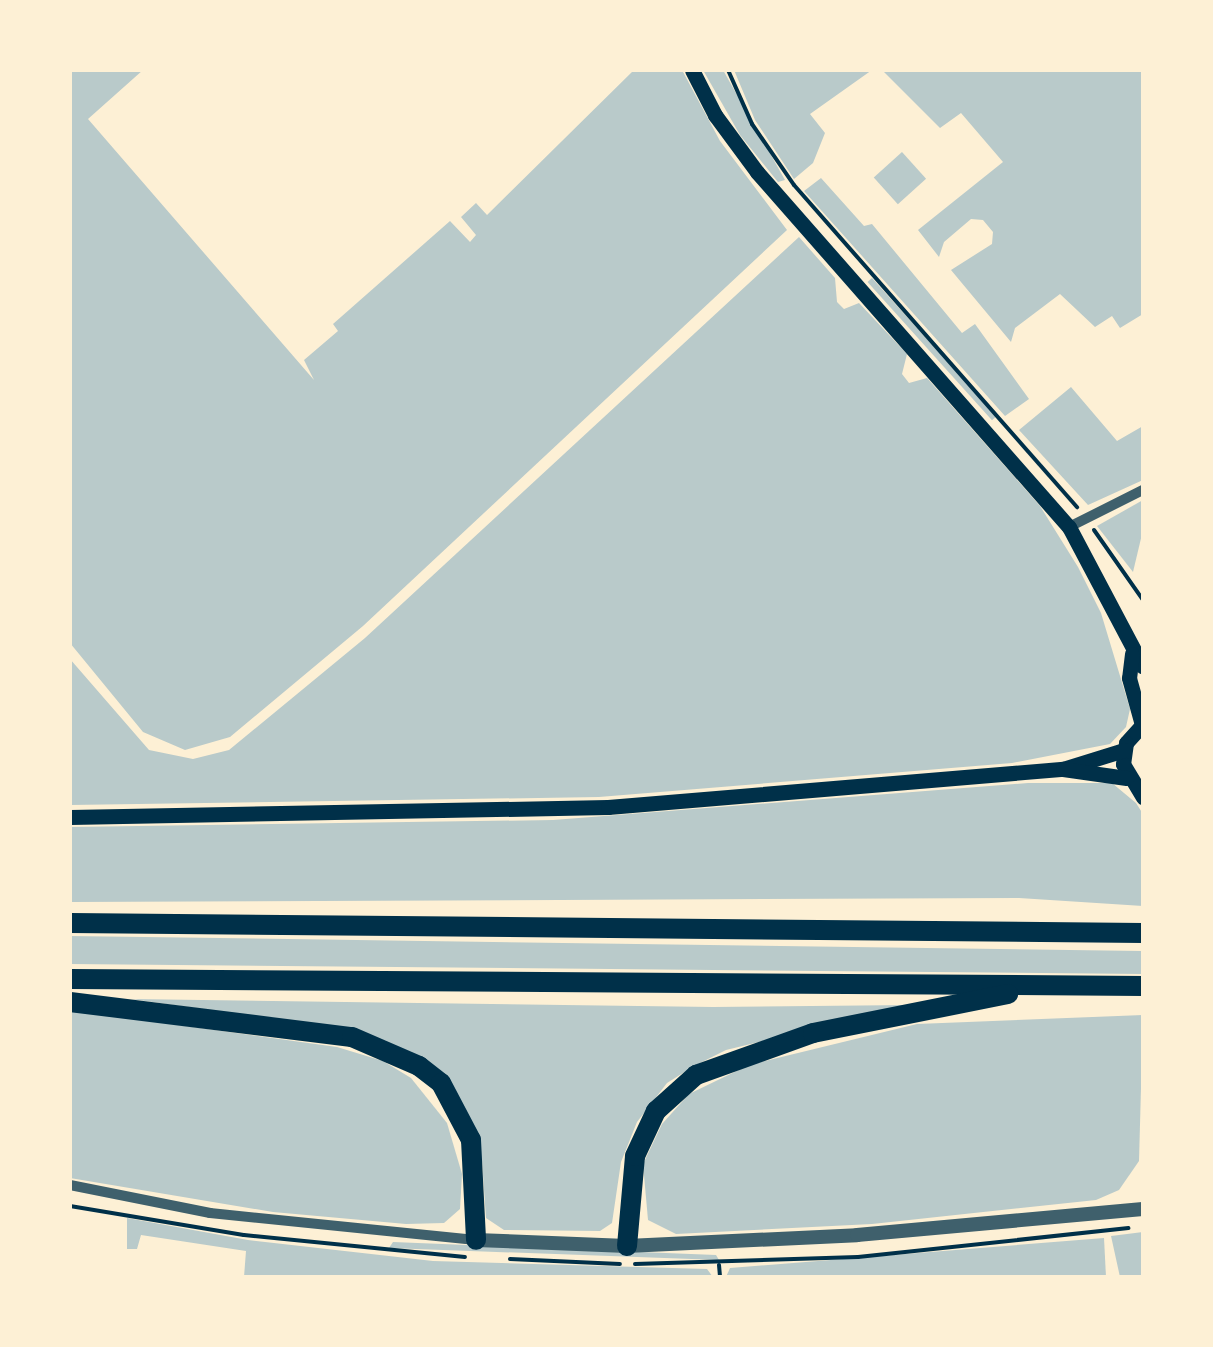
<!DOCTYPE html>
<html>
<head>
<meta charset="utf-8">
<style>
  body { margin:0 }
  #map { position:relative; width:1213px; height:1347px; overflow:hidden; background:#fdf0d5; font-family:"Crimson Pro",serif }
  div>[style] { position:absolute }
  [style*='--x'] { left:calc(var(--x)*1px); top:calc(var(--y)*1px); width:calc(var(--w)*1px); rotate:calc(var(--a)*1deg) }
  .green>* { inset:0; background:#b9caca; transform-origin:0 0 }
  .path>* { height:4px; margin:-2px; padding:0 2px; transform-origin:2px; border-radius:2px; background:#003049 }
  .minor>* { height:10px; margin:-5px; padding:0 5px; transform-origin:5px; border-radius:5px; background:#3f606c }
  .tertiary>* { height:14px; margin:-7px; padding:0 7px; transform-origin:7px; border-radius:7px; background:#3f606c }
  .secondary>* { height:15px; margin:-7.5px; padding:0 7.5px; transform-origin:7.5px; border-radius:7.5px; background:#003049 }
  .motorway>* { height:20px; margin:-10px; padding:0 10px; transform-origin:10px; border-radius:10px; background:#003049 }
  span { translate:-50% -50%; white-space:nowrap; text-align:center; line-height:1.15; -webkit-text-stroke:9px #fdf0d5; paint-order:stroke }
  .frame { position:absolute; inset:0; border:72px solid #fdf0d5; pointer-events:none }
</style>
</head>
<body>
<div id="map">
  <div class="green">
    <i style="clip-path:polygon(70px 70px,143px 70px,88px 119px,314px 380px,304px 360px,338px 331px,333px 324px,450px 221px,470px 242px,476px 235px,461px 217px,476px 203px,487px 215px,634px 70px,682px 70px,720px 141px,787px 230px,363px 626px,230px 737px,185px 750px,143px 732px,70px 643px)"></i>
    <i style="clip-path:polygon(703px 70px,723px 70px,785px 180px,778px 182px,740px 135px)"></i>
    <i style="clip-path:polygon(734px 70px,872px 70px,810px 114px,825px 133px,813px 163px,794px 179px,755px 120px)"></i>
    <i style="clip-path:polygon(882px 70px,1143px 70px,1143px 314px,1120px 328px,1112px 316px,1095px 327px,1060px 294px,1015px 328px,1011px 342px,951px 270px,992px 244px,993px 232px,983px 220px,971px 219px,944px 242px,939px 257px,918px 230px,1003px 162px,961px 113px,940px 128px)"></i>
    <i style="left:902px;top:152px;width:36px;height:38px;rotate:48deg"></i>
    <i style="clip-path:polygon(821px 178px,864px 226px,872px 224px,962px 333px,975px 324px,1029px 399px,1005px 416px,804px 191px)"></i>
    <i style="clip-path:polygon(799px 237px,835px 278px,837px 302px,844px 309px,859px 303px,907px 354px,902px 374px,909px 383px,927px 378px,1040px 506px,1078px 567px,1101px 613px,1130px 709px,1126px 727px,1110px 744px,1012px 763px,599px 797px,70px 805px,70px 659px,149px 750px,193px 759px,229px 750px,365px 638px)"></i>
    <i style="left:872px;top:278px;width:186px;height:6px;rotate:48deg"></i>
    <i style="clip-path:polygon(1071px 387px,1117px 441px,1143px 426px,1143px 480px,1088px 505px,1019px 430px)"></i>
    <i style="clip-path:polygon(1143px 500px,1143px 530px,1133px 572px,1097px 526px)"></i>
    <i style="clip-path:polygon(1028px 783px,1112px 783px,1136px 803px,1143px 814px,1143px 906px,1019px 898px,70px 902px,70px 827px,553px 820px)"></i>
    <i style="clip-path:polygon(70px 936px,1142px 951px,1142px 974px,70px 964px)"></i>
    <i style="clip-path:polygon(131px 999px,713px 1007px,910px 1005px,726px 1050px,694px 1066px,667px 1083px,637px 1122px,621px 1162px,612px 1223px,600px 1231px,504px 1230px,486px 1218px,482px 1161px,467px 1112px,411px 1052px,346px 1029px)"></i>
    <i style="clip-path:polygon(70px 1010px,337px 1047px,383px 1061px,411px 1078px,447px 1123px,462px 1174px,460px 1209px,444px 1223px,406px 1224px,273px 1212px,70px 1178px)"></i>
    <i style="clip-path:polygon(1143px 1015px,1139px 1161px,1119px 1190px,1096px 1200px,872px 1224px,676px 1234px,648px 1220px,643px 1164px,662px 1124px,689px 1094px,749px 1065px,917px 1024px)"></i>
    <i style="clip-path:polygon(127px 1218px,248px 1240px,433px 1261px,707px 1269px,713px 1277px,244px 1277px,246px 1251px,141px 1235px,137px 1249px,127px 1249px)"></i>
    <i style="clip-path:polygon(1143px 1232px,1143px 1277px,1120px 1277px,1111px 1236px)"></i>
    <i style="clip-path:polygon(1104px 1238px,1106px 1277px,726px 1277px,730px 1268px)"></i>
    <i style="clip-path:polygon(393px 1242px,716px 1255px,719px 1260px,389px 1248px)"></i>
  </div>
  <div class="path">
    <i style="--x:728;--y:70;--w:59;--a:66"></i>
    <i style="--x:752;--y:124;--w:74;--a:55.5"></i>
    <i style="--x:794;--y:185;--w:429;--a:48.7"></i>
    <i style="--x:1094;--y:530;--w:85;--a:55"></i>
    <i style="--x:70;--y:1206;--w:176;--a:9.5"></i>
    <i style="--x:244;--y:1235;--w:222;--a:5.7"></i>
    <i style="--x:510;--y:1259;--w:110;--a:2.6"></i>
    <i style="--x:635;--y:1264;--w:223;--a:-1.8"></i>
    <i style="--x:858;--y:1257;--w:272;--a:-6.1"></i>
    <i style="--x:719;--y:1265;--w:12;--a:85"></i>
  </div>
  <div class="minor">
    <i style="--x:1069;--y:527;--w:83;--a:-26.6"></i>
    <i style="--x:70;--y:1185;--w:143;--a:11.3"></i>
    <i style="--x:210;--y:1213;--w:267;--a:5.8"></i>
  </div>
  <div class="tertiary">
    <i style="--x:476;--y:1240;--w:151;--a:2.3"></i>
    <i style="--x:627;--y:1246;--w:230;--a:-2.7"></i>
    <i style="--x:857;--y:1235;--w:287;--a:-5.2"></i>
  </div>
  <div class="secondary">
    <i style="--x:692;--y:70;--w:51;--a:62.9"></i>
    <i style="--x:715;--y:115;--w:71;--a:53.6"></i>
    <i style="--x:757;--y:172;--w:473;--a:48.7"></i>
    <i style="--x:1069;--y:527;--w:158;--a:62.1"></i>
    <i style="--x:1132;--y:654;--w:24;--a:97"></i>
    <i style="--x:1129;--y:678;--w:49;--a:74.5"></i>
    <i style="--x:1143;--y:724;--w:25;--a:132"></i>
    <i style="--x:1126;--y:743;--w:21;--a:98"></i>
    <i style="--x:1123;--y:764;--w:39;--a:59"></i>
    <i style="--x:1063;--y:769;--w:64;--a:-17.3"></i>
    <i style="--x:70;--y:817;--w:538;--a:-1.06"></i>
    <i style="--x:608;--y:807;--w:457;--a:-4.8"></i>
    <i style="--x:1063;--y:769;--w:64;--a:8.1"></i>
  </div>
  <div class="motorway">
    <i style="--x:70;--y:923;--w:1073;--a:0.53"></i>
    <i style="--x:70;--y:979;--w:1073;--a:0.37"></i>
    <i style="--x:70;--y:1002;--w:284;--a:7.1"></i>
    <i style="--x:352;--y:1037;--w:73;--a:23.4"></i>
    <i style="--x:419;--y:1066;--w:28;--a:38"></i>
    <i style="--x:441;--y:1083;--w:64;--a:62.2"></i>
    <i style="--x:471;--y:1140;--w:100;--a:87.1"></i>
    <i style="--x:627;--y:1246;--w:90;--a:-84.9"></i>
    <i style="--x:635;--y:1156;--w:50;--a:-65"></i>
    <i style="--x:656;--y:1111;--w:54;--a:-42"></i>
    <i style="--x:696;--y:1075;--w:124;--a:-19.7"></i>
    <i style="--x:813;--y:1033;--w:199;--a:-11.3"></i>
  </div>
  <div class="frame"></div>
</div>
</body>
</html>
